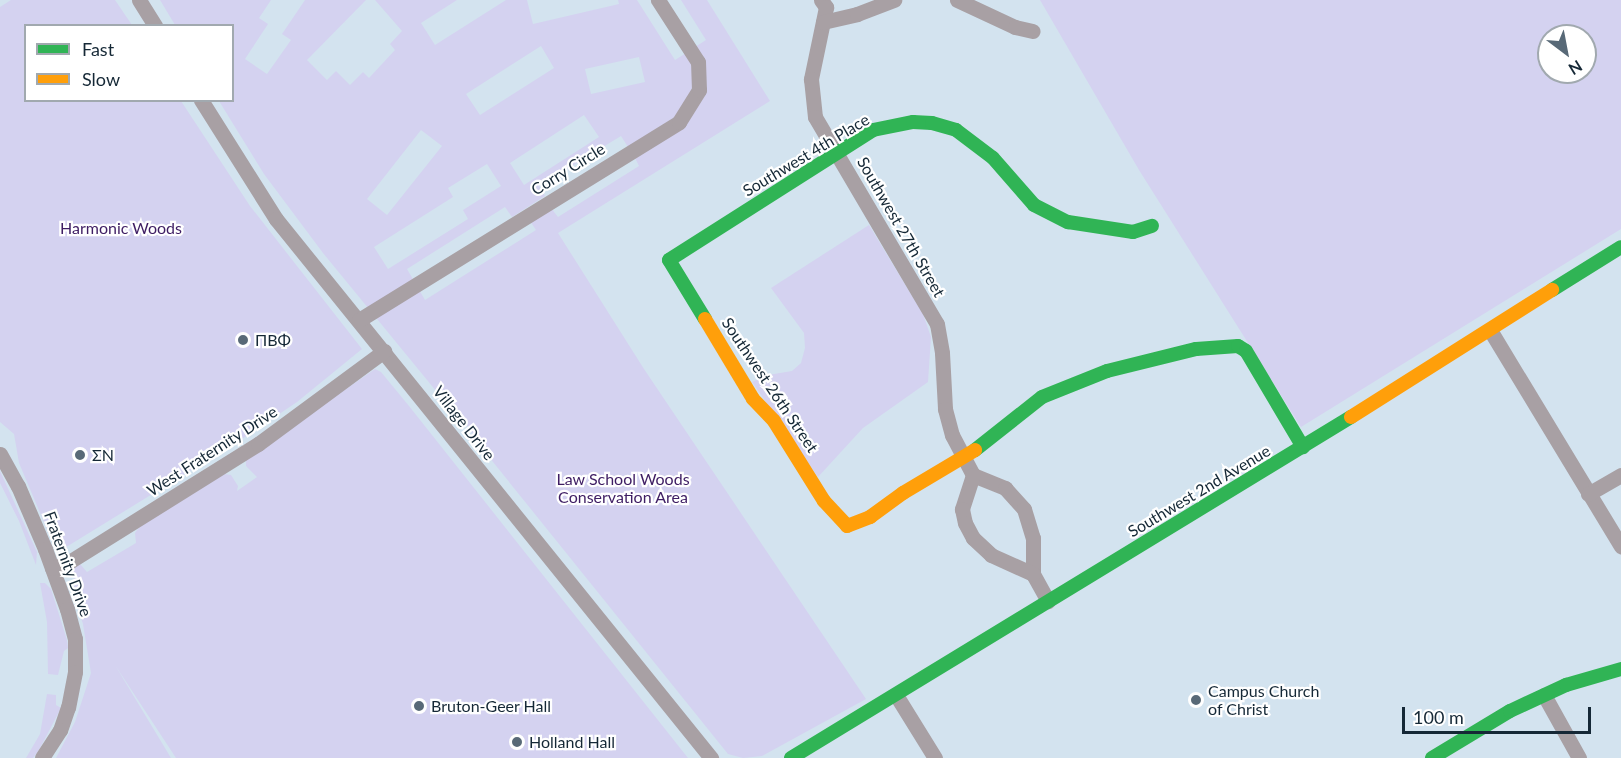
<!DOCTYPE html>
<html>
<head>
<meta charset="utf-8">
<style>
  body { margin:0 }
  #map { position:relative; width:1621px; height:758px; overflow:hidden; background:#d3e3ef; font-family:Lato,sans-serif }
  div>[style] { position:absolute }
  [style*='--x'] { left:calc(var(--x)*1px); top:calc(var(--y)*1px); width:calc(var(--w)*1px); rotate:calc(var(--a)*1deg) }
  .green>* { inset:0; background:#d4d2f0 }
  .street>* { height:15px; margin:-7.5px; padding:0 7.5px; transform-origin:7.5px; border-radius:7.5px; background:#a8a0a4 }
  .fast>* { height:14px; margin:-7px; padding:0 7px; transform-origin:7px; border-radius:7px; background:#30b455 }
  .slow>* { height:14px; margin:-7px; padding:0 7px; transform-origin:7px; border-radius:7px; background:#ff9f0a }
  .dots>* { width:16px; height:16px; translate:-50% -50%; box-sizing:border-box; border:3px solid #fff; border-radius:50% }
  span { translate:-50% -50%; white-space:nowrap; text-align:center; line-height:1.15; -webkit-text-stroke:4.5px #fff; paint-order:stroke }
  .street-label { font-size:16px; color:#152836 }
  .park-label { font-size:16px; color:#3e1d63 }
  .poi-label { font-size:16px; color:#152836 }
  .left { translate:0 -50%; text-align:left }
  .legend { position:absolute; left:24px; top:24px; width:210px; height:78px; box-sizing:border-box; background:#fff; border:2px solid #a1a9af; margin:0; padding:8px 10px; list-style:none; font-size:18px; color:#152836 }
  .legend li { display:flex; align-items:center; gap:12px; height:30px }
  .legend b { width:30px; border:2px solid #a1a9af }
  .north { position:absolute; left:1537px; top:24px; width:60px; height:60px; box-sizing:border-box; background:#fff; border:2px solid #a1a9af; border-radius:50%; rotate:148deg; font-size:16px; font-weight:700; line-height:24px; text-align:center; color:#152836 }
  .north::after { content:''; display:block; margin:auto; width:21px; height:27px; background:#586977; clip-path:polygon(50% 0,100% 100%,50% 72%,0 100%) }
  .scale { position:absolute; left:1402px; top:707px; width:189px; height:27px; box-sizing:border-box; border:3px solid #152836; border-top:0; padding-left:8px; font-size:18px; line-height:21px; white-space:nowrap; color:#152836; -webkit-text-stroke:4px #fff; paint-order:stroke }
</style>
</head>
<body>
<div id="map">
  <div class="green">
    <i style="clip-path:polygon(11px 0,115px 0,132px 25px,26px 26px,26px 100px,181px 101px,250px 206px,362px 349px,297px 402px,245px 437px,63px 549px,58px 548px,52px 541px,19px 463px,14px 434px,0 422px,0 7px)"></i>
    <i style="clip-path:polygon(evenodd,160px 0,271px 0,259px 18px,268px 24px,245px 59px,267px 74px,291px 40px,282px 34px,305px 0,366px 0,307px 60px,327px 80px,336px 71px,350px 85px,363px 72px,369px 78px,395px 50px,390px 44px,402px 31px,375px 0,457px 0,421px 23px,435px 45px,506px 0,527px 0,533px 24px,619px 4px,618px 0,637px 0,675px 60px,686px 53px,691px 63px,694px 82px,689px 97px,675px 117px,628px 147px,621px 136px,539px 186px,545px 196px,512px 217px,505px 207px,407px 269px,425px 300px,536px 230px,530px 221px,551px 208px,558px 217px,639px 166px,634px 156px,682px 125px,704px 92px,705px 73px,695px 47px,706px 40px,681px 0,707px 0,770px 101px,558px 233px,644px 369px,866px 699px,762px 756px,743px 758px,728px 754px,493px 462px,456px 410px,450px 408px,323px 253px,264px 174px,219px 101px,232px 100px,232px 26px,175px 25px,160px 0,541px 46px,554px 68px,480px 115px,466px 94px,541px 46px,160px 0,639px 57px,645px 82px,591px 94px,585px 69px,639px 57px,160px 0,584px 115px,599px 137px,524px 185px,510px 163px,584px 115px,160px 0,421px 130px,442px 146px,387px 215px,367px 199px,421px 130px,160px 0,487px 164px,501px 186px,463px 210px,468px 219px,388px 269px,374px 247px,453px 197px,448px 188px,487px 164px)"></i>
    <i style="clip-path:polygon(evenodd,1040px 0,1621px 0,1621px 229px,1301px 427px,1139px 170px,1040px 0,1549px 36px,1585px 36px,1585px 72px,1549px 72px,1549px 36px)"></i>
    <i style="clip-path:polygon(869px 225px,923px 314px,931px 337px,928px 382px,863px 428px,818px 477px,752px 382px,768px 375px,792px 371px,801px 363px,805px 348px,804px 333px,771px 288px)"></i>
    <i style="clip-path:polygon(375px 369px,381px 372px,409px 406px,688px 758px,176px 758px,115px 665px,171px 758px,56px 758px,75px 722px,91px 673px,83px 624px,73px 594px,75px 582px,71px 570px,80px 564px,87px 572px,136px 543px,135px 533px,140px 526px,224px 474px,231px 475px,238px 486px,237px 491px,257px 477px,246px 466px,246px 458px)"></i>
    <i style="clip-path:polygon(0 471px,37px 552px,36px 565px,19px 521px,0 483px)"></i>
    <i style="clip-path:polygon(40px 583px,45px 583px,51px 589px,67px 640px,68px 648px,64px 651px,58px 675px,48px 674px,47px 622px)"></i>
    <i style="clip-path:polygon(47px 694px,56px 695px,56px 705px,61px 708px,39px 750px,33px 758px,26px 758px,40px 734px)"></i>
  </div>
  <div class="street">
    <i style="--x:139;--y:0;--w:31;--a:58"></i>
    <i style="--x:821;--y:0;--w:9;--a:54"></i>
    <i style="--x:826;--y:7;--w:74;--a:101.8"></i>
    <i style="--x:811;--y:79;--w:38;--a:84"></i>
    <i style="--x:815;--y:117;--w:240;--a:59.5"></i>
    <i style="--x:937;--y:324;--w:29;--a:80"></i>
    <i style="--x:942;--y:353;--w:56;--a:86.9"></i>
    <i style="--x:945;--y:409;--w:27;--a:75"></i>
    <i style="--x:952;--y:435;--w:45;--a:62.3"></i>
    <i style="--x:973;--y:475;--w:35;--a:22"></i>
    <i style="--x:1005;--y:488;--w:28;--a:48"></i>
    <i style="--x:1024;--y:509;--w:30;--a:73"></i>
    <i style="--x:1033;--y:538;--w:36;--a:90"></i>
    <i style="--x:1033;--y:574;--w:31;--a:61"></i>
    <i style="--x:957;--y:0;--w:64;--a:25"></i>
    <i style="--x:1015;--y:27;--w:18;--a:13"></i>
    <i style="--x:823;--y:22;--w:35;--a:-13"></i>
    <i style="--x:857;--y:14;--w:40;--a:-21"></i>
    <i style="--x:201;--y:100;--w:141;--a:57.8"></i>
    <i style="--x:276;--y:219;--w:693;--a:51.09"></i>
    <i style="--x:359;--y:320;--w:376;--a:-31.7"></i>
    <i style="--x:679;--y:122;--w:38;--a:-58"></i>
    <i style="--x:699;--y:90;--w:28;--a:-92"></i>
    <i style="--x:698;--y:62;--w:74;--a:-122.8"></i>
    <i style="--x:1490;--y:330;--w:253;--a:58.8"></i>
    <i style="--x:0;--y:454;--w:37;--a:61"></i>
    <i style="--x:18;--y:486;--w:69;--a:66.8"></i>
    <i style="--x:45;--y:549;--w:64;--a:69.9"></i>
    <i style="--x:67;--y:609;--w:31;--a:75"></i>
    <i style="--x:75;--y:639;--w:33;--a:90"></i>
    <i style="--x:75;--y:672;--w:36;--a:101"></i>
    <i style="--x:68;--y:707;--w:24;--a:109"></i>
    <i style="--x:60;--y:730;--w:33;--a:123"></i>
    <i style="--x:973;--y:475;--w:36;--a:108"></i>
    <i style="--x:962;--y:509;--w:14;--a:78"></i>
    <i style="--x:965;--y:523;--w:17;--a:62"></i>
    <i style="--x:973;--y:538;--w:25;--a:43"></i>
    <i style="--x:991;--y:555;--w:46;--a:24.3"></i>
    <i style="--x:1588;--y:494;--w:38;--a:-30"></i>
    <i style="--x:52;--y:568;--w:18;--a:-19"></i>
    <i style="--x:69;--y:562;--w:223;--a:-32"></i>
    <i style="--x:258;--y:444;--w:157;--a:-36.4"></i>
    <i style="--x:896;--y:695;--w:74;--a:58.2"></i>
    <i style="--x:1544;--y:695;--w:72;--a:60.9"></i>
  </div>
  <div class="fast">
    <i style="--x:1552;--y:290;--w:81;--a:-31.9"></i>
    <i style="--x:705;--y:319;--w:69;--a:-121.4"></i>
    <i style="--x:669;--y:260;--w:242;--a:-32.5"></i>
    <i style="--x:873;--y:130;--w:41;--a:-11.3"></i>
    <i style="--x:913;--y:122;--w:19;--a:3"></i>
    <i style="--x:932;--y:123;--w:25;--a:16"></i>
    <i style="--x:956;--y:130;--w:46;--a:37.1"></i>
    <i style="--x:993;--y:158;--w:62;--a:48.9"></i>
    <i style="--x:1034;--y:205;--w:38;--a:27"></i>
    <i style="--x:1068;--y:222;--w:66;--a:8.7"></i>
    <i style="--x:1133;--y:232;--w:20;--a:-18"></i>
    <i style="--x:975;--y:450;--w:85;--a:-38.3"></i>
    <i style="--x:1042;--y:397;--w:70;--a:-21.8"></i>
    <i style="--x:1107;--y:371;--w:92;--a:-13.9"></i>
    <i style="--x:1196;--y:349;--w:42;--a:-4.1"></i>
    <i style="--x:1238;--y:346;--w:9;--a:32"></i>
    <i style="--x:1246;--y:351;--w:112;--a:59.3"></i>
    <i style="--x:791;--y:758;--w:656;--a:-31.34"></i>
    <i style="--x:1432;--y:758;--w:91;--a:-31.1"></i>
    <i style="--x:1510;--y:711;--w:62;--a:-24.9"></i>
    <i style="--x:1566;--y:685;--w:57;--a:-16.2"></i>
  </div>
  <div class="slow">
    <i style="--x:705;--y:319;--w:93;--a:59"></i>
    <i style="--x:753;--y:399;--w:30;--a:46"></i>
    <i style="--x:774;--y:421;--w:94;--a:58"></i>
    <i style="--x:824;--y:501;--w:34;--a:47"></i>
    <i style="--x:847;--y:526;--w:25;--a:-21"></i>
    <i style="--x:870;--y:517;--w:41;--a:-36"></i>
    <i style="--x:903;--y:493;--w:84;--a:-30.8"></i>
    <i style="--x:1351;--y:417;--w:238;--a:-32.3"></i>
  </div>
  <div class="dots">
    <i style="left:243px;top:340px;background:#586977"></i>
    <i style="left:80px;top:455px;background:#586977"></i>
    <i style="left:1196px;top:700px;background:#586977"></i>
    <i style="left:419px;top:706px;background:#586977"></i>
    <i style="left:517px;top:742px;background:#586977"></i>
  </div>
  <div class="street-label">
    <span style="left:806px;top:155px;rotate:-31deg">Southwest 4th Place</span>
    <span style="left:568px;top:169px;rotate:-32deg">Corry Circle</span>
    <span style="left:901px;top:227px;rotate:60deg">Southwest 27th Street</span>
    <span style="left:770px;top:385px;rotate:56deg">Southwest 26th Street</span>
    <span style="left:464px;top:423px;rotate:52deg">Village Drive</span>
    <span style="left:212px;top:451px;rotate:-33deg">West Fraternity Drive</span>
    <span style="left:1199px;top:491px;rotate:-31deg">Southwest 2nd Avenue</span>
    <span style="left:68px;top:564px;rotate:70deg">Fraternity Drive</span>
  </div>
  <div class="park-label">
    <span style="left:121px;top:228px">Harmonic Woods</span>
    <span style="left:623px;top:488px">Law School Woods<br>Conservation Area</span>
  </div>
  <div class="poi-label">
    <span class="left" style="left:255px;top:340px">ΠΒΦ</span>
    <span class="left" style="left:92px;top:455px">ΣΝ</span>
    <span class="left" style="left:1208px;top:700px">Campus Church<br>of Christ</span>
    <span class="left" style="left:431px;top:706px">Bruton-Geer Hall</span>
    <span class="left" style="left:529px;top:742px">Holland Hall</span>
  </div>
  <ul class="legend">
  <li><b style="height:8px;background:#30b455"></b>Fast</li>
  <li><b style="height:8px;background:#ff9f0a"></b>Slow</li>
  </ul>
  <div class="north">N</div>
  <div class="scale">100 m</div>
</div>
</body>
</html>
